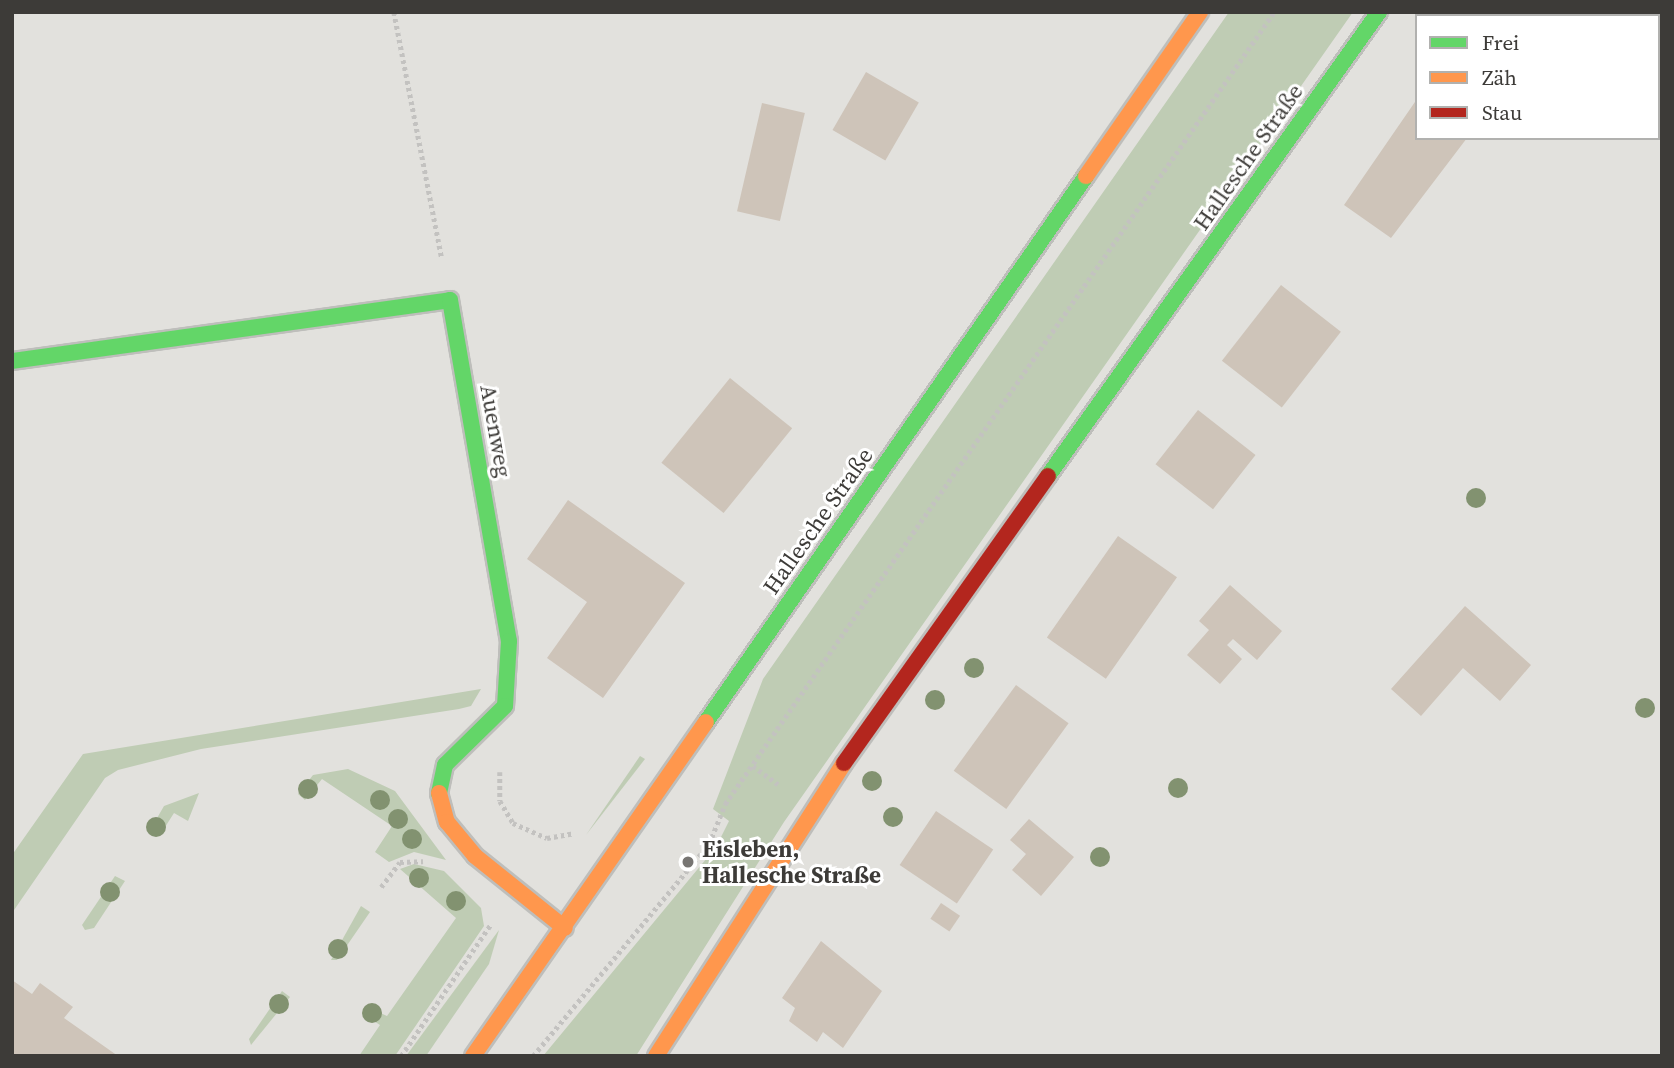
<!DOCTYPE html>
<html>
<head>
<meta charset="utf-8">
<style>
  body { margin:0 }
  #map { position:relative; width:1674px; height:1068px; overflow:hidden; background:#e2e1dd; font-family:"Source Serif 4",serif }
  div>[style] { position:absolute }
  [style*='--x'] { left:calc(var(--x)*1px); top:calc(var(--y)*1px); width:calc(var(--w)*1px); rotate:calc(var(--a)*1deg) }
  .green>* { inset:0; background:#bfccb4 }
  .building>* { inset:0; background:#cec4b9; transform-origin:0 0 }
  .path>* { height:4.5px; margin-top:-2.25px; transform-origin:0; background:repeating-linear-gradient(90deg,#c3c2c0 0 3.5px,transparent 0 7px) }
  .roads { filter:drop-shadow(2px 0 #bebebb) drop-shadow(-2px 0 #bebebb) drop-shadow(0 2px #bebebb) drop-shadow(0 -2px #bebebb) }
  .fast>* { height:16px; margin:-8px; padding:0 8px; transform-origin:8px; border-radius:8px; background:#63d668 }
  .slow>* { height:16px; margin:-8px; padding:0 8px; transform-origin:8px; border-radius:8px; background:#ff974d }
  .jam>* { height:16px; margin:-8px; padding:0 8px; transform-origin:8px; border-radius:8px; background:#b3261e }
  .trees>* { width:20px; height:20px; margin:-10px; border-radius:50%; background:#829270 }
  .dots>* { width:19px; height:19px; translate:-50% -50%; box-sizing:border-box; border:4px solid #fff; border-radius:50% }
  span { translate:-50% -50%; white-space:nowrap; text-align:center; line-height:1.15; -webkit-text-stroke:6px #fff; paint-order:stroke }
  .street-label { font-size:23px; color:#3d3b38 }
  .poi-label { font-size:23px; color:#3d3b38; font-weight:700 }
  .left { translate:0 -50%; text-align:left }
  .frame { position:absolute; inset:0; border:14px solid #3d3b38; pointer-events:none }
  .legend { position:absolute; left:1415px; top:14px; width:245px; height:126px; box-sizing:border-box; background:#fff; border:2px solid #b1b1af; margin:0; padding:9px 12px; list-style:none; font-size:21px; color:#3d3b38 }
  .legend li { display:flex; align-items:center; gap:14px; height:35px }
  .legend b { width:35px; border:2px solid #b1b1af }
</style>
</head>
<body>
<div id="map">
  <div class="green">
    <i style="clip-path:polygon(1229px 12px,1353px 12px,784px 822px,636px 1056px,543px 1056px,716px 847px,729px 821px,713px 809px,763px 679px)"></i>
    <i style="clip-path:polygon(481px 689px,471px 706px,459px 709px,201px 749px,118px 770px,105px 778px,12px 913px,12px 855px,83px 754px)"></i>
    <i style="clip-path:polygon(640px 756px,645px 759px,586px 835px)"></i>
    <i style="clip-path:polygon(348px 769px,395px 791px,446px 860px,414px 852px,389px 862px,375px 852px,392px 826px,322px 779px,305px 800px,298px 794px,313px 775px)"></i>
    <i style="clip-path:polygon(199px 793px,188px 821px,174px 813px,160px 835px,149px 832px,164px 806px)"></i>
    <i style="clip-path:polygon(414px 864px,444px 871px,481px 908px,484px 926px,395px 1056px,359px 1056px,380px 1025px,363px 1014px,365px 1006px,387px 1016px,456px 918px,400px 869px)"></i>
    <i style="clip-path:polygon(115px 876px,125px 881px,94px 928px,85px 930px,82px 925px)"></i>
    <i style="clip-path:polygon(361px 906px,370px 912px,337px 960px,331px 960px)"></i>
    <i style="clip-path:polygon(499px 930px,489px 964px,426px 1056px,406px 1056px)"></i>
    <i style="clip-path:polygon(282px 991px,290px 997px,251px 1045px,249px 1039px)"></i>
  </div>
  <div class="building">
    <i style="clip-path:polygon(1554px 12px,1639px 12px,1637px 16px)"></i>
    <i style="left:866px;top:72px;width:61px;height:67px;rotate:30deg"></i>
    <i style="clip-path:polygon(1417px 99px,1417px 138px,1467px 138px,1391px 238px,1344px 205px)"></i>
    <i style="left:762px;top:103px;width:44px;height:111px;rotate:13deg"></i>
    <i style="left:1281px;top:285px;width:76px;height:96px;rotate:38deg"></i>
    <i style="left:730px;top:378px;width:80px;height:109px;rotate:39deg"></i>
    <i style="left:1198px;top:410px;width:73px;height:69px;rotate:38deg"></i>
    <i style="clip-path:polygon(568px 500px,685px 583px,603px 698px,547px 658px,587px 602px,527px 559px)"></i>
    <i style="left:1118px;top:536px;width:72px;height:124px;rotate:35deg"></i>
    <i style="clip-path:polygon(1230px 585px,1282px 631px,1257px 660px,1233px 639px,1227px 645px,1242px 659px,1220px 684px,1187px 655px,1209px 630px,1199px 621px)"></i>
    <i style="clip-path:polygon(1465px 606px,1531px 665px,1500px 701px,1463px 668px,1421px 716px,1391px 689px)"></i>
    <i style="left:1016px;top:685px;width:65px;height:106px;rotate:36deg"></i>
    <i style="left:936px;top:811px;width:69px;height:65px;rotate:34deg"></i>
    <i style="clip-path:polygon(1029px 819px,1074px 857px,1041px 896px,1012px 870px,1026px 854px,1010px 840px)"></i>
    <i style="left:941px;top:903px;width:23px;height:19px;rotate:34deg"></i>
    <i style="clip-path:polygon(821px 941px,882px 991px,843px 1048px,823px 1032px,817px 1042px,789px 1021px,795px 1008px,782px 998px)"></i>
    <i style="clip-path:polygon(12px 980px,32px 994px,40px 983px,73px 1007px,64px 1018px,118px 1056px,12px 1056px)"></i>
  </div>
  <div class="path">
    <i style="--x:394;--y:12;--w:251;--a:79"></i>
    <i style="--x:753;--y:766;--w:31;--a:36"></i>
    <i style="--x:500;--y:772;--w:29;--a:90"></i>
    <i style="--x:500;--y:801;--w:26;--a:59"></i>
    <i style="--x:513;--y:823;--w:37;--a:24"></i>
    <i style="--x:547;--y:838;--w:27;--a:-10"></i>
    <i style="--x:381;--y:887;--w:31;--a:-53"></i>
    <i style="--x:400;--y:862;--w:23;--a:-2"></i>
    <i style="--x:401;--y:1056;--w:160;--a:-55.7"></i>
    <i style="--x:533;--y:1056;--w:276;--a:-50.3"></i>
    <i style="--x:709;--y:844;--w:43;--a:-68.2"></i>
    <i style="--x:725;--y:804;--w:964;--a:-55.27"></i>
  </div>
  <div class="roads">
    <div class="fast">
      <i style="--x:12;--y:361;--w:442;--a:-7.9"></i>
      <i style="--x:450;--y:300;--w:346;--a:80.2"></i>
      <i style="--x:509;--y:641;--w:65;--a:93.5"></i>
      <i style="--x:505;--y:706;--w:84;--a:135.5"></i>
      <i style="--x:445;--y:765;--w:29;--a:102"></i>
      <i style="--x:1048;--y:476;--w:570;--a:-54.5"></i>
      <i style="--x:706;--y:722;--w:665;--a:-55.16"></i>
    </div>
    <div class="slow">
      <i style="--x:1086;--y:176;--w:200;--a:-55.2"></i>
      <i style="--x:439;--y:793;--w:30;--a:75"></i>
      <i style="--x:447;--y:822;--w:44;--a:50.5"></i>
      <i style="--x:475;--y:856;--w:115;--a:38.7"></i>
      <i style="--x:473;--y:1056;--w:407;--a:-55.1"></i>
      <i style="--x:656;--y:1056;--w:348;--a:-57.3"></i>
    </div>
    <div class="jam">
      <i style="--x:844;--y:763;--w:352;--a:-54.6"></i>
    </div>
  </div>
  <div class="trees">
    <i style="left:1476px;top:498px"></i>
    <i style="left:974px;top:668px"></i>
    <i style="left:935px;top:700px"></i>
    <i style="left:1645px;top:708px"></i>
    <i style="left:872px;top:781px"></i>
    <i style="left:1178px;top:788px"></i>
    <i style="left:308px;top:789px"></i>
    <i style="left:380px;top:800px"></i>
    <i style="left:893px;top:817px"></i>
    <i style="left:398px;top:819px"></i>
    <i style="left:156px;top:827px"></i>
    <i style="left:412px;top:839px"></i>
    <i style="left:1100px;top:857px"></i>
    <i style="left:419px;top:878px"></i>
    <i style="left:110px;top:892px"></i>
    <i style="left:456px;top:901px"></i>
    <i style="left:338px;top:949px"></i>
    <i style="left:279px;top:1004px"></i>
    <i style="left:372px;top:1013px"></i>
  </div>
  <div class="dots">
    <i style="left:688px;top:862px;background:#777572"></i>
  </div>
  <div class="street-label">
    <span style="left:1248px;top:157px;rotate:-55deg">Hallesche Straße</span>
    <span style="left:496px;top:431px;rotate:80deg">Auenweg</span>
    <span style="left:818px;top:521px;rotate:-55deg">Hallesche Straße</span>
  </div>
  <div class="poi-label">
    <span class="left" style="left:702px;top:862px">Eisleben,<br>Hallesche Straße</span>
  </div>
  <div class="frame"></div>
  <ul class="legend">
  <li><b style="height:9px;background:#63d668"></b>Frei</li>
  <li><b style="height:9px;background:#ff974d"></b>Zäh</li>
  <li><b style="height:9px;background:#b3261e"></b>Stau</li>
  </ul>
</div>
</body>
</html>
